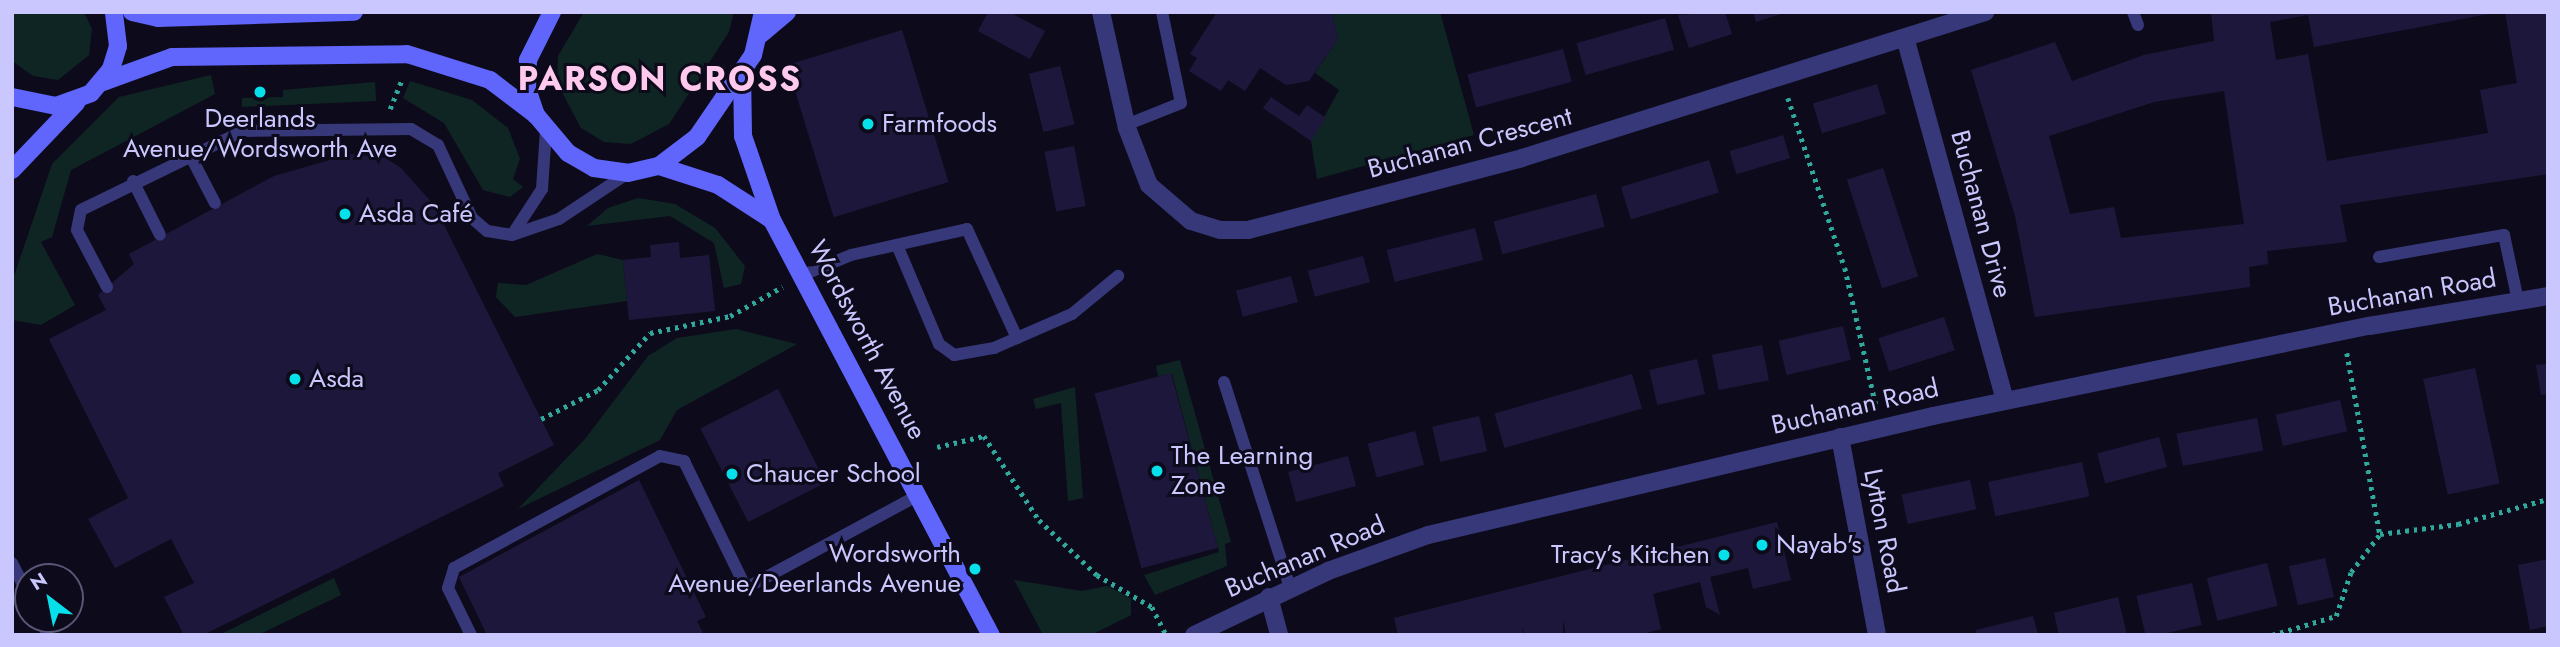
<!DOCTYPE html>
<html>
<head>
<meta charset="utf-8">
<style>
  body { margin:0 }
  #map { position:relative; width:2560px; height:647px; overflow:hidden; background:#0d0b1b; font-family:Jost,sans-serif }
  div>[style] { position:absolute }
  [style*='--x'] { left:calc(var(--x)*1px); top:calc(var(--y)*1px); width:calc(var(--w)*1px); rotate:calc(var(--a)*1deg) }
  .green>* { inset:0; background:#0f2523 }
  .building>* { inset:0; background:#1d183b; transform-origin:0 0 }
  .path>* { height:4.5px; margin-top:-2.25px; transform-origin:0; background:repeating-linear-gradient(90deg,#2fa99b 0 3.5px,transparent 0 8.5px) }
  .lane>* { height:12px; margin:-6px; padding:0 6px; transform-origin:6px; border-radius:6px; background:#373879 }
  .street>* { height:18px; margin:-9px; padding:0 9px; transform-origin:9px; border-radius:9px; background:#373879 }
  .secondary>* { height:18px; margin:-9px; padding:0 9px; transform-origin:9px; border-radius:9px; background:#6065fb }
  .dots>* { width:19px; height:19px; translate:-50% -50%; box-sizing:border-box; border:4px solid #0d0b1b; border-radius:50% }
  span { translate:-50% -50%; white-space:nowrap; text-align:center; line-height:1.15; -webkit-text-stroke:6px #0d0b1b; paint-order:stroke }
  .poi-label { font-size:26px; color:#cac7fe }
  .left { translate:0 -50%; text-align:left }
  .right { translate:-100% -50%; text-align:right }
  .street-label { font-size:26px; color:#cac7fe }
  .district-label { font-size:33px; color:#fec9ed; font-weight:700; letter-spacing:2px }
  .frame { position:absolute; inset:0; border:14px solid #cac7fe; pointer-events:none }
  .north { position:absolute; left:14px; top:563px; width:70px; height:70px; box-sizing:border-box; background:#0d0b1b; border:2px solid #595676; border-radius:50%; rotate:328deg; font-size:19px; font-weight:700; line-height:28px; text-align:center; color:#cac7fe }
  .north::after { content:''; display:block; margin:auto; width:24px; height:32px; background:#06e0ea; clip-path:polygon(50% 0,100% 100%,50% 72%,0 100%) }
</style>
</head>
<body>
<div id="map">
  <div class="green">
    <i style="clip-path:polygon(12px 12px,84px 12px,92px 29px,89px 55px,58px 80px,33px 76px,12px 61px)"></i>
    <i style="clip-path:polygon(584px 12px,732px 12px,733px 15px,729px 32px,669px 124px,631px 144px,604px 142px,581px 128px,557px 83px,558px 56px)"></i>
    <i style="clip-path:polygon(1332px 12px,1440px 12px,1474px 135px,1317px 179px,1311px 141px,1339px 90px,1315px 73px,1338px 39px)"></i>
    <i style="clip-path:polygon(211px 75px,215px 94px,71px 170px,52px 237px,41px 242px,75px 305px,41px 325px,12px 320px,12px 282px,52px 164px,119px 97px)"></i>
    <i style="clip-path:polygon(410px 81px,472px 100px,508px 128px,520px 159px,513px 179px,523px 187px,510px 197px,483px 190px,444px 123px,403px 98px)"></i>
    <i style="clip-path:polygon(375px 82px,376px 101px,242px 107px,242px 98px,283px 97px,283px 90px)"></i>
    <i style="clip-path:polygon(638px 198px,675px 204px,715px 228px,745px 266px,741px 284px,724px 288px,714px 243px,670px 216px,587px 226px,608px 208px)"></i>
    <i style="clip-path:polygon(597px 254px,623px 260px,627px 301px,515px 317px,496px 297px,498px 283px,526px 285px)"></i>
    <i style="clip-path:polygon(736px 329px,797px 344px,677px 410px,660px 440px,518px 509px,585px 439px,648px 356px,677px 338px)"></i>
    <i style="clip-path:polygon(1180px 360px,1231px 542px,1225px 544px,1227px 566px,1155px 595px,1144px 575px,1219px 552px,1172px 374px,1158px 376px,1156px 366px)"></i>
    <i style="clip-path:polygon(1075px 387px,1083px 498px,1068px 501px,1061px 403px,1036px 409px,1033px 399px)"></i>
    <i style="clip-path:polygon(334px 578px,341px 595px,258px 635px,219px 635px)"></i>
    <i style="clip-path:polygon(1014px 580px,1082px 591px,1107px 586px,1131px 598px,1131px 615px,1091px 635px,1043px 635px)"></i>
  </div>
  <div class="building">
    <i style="clip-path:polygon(988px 12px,1009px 12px,1045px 31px,1030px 59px,978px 31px)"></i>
    <i style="clip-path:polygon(1217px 12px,1332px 12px,1338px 39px,1309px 81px,1286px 85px,1260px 68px,1245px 91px,1228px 80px,1221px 91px,1189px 71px,1197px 58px,1190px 54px)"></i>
    <i style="clip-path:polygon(1725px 12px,1732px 34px,1689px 48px,1678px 15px)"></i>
    <i style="clip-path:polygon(1753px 12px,1784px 12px,1784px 13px,1756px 22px)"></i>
    <i style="clip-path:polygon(evenodd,2211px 12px,2499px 12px,2314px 47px,2308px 15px,2270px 22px,2276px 60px,2308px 54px,2327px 161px,2488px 133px,2480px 90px,2517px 83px,2505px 12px,2548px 12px,2548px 174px,2340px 205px,2347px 242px,2267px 251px,2268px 264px,2249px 267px,2250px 287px,2035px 317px,2015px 216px,1971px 70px,2055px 42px,2072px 81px,2144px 55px,2214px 41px,2211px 12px,2224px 91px,2244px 224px,2121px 238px,2114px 207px,2070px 214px,2049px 136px,2154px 102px,2224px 91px)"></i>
    <i style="left:1665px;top:18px;width:33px;height:92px;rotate:74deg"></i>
    <i style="left:902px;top:30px;width:159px;height:120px;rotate:73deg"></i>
    <i style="left:1563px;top:49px;width:34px;height:99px;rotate:75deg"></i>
    <i style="left:1060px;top:66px;width:60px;height:32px;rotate:76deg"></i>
    <i style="left:1877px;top:84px;width:31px;height:67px;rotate:73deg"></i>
    <i style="clip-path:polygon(1271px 97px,1299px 116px,1307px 105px,1326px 118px,1311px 141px,1263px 108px)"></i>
    <i style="left:1783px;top:135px;width:24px;height:56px;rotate:73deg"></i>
    <i style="left:1074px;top:146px;width:61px;height:30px;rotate:79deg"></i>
    <i style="clip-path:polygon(351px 154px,385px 158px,401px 168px,434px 205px,554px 445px,498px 473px,504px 486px,203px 635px,184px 635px,164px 597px,194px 583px,171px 539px,115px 568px,88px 519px,128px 498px,49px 339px,106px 310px,98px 295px,134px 264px,129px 254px,274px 176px)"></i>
    <i style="left:1709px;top:160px;width:34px;height:92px;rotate:73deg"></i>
    <i style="left:1883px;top:168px;width:114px;height:38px;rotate:72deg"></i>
    <i style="left:1596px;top:194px;width:34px;height:106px;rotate:75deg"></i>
    <i style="left:1475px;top:228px;width:33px;height:91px;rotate:76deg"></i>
    <i style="clip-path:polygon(679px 242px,680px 258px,709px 255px,715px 311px,629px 320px,623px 260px,651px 257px,650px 245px)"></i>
    <i style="left:1363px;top:256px;width:27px;height:57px;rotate:75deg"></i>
    <i style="left:1291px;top:276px;width:27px;height:57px;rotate:75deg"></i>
    <i style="left:1944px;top:317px;width:35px;height:69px;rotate:72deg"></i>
    <i style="left:1843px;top:326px;width:35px;height:66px;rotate:77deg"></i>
    <i style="left:1762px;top:345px;width:36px;height:51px;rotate:79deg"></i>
    <i style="left:1697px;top:359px;width:36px;height:49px;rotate:77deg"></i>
    <i style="clip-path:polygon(2548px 364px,2548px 394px,2541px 395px,2536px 365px)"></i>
    <i style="left:2475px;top:368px;width:118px;height:53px;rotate:78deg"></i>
    <i style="left:1171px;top:373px;width:181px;height:79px;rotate:75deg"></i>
    <i style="left:1632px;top:374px;width:36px;height:143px;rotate:74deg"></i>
    <i style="left:778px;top:389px;width:105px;height:87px;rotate:63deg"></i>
    <i style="left:2340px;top:400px;width:32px;height:66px;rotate:77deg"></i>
    <i style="left:1479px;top:416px;width:36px;height:48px;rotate:77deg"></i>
    <i style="left:2257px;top:418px;width:33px;height:82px;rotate:79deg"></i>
    <i style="left:1415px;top:431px;width:35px;height:49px;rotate:75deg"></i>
    <i style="left:2159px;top:437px;width:31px;height:64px;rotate:75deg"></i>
    <i style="left:1348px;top:456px;width:31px;height:62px;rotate:75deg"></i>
    <i style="left:2082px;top:462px;width:35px;height:96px;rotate:78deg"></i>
    <i style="clip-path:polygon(639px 480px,706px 617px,697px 621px,704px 635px,487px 635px,459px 577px)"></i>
    <i style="left:1970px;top:480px;width:30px;height:70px;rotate:78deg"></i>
    <i style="clip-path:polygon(1777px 522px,1791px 580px,1753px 589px,1748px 568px,1710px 577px,1720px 615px,1706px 607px,1700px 582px,1653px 594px,1661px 629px,1638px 635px,1566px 635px,1563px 620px,1563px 635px,1524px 635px,1523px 628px,1522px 635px,1398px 635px,1394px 618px)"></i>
    <i style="left:2325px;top:558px;width:40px;height:37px;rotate:77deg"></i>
    <i style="clip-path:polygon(2548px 559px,2548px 626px,2530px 630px,2518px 565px)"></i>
    <i style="left:2267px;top:563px;width:44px;height:62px;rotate:76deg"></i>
    <i style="left:2192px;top:583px;width:43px;height:57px;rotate:77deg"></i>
    <i style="clip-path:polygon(2118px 597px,2127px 635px,2059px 635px,2054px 613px)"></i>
    <i style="clip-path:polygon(2033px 616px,2038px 635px,1977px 635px,1976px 630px)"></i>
  </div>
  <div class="path">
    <i style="--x:1788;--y:98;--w:179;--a:71.5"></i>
    <i style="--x:1845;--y:268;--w:141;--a:77.3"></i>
    <i style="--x:390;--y:109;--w:32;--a:-68"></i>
    <i style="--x:2347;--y:353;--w:184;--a:79.7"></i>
    <i style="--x:2380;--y:534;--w:79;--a:-7.3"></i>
    <i style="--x:2458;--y:524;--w:93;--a:-15.5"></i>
    <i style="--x:541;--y:419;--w:64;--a:-27"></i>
    <i style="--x:598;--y:390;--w:77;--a:-47.6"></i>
    <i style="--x:650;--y:333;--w:82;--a:-12"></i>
    <i style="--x:730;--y:316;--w:60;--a:-29.1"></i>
    <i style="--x:937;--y:447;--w:48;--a:-13.2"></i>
    <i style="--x:984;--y:436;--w:100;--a:56.8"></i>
    <i style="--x:1039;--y:520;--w:80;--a:43.5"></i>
    <i style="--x:1097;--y:575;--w:64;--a:30.2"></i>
    <i style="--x:1152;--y:607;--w:31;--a:63"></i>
    <i style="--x:2272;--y:635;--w:67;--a:-16.5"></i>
    <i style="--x:2336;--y:616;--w:46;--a:-71.2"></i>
    <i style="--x:2351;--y:572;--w:48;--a:-52.7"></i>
  </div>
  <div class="lane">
    <i style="--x:2133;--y:12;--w:14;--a:69"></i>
    <i style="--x:1126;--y:125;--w:59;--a:-21.8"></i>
    <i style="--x:1181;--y:103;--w:93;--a:-101.8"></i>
    <i style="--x:190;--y:155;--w:54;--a:62.5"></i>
    <i style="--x:133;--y:181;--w:60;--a:63.4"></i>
    <i style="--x:512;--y:235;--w:55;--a:-56.9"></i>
    <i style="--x:542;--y:189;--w:58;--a:-86.1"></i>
    <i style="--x:897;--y:245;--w:108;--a:67"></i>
    <i style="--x:939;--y:344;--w:19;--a:36"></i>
    <i style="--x:954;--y:355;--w:41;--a:-9.9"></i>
    <i style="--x:994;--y:348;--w:85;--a:-23.6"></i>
    <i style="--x:1072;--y:314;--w:60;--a:-39.6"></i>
    <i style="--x:2379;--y:257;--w:127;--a:-10"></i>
    <i style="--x:2504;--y:235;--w:67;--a:78"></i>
    <i style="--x:803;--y:275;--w:52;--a:-22.6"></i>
    <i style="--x:851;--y:255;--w:119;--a:-12.6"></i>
    <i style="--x:967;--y:229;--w:120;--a:65.4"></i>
    <i style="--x:107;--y:287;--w:64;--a:-117.8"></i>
    <i style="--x:77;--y:230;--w:20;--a:-79"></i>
    <i style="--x:81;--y:210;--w:180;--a:-26"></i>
    <i style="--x:243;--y:131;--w:168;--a:-0.7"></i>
    <i style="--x:411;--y:129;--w:31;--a:31"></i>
    <i style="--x:438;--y:145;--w:81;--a:65"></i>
    <i style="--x:472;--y:218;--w:20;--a:41"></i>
    <i style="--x:487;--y:231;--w:25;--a:9"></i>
    <i style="--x:512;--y:235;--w:50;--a:-18.8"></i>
    <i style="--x:559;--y:219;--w:83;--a:-33.7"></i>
    <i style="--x:1224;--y:382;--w:216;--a:72.2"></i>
    <i style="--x:12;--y:563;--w:36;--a:63"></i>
    <i style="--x:40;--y:619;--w:16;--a:63"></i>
    <i style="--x:471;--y:635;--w:52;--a:-116.1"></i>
    <i style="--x:448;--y:588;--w:21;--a:-73"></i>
    <i style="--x:454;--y:568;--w:234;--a:-28.5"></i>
    <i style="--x:660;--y:456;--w:25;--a:12"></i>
    <i style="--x:684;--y:461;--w:141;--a:64"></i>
    <i style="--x:746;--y:588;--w:196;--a:-28.3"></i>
  </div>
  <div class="street">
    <i style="--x:1101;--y:12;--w:119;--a:77.4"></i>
    <i style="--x:1127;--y:128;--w:61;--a:68.9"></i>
    <i style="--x:1149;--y:185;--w:55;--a:40.6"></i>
    <i style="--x:1191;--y:221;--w:31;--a:17"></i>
    <i style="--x:1221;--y:230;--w:27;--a:0"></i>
    <i style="--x:1248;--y:230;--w:283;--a:-14.7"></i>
    <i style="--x:1522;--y:158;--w:486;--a:-17.5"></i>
    <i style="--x:1906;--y:41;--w:373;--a:74.6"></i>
    <i style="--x:1840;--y:437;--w:201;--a:79.4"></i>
    <i style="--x:1269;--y:597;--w:39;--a:75"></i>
    <i style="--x:1194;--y:635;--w:148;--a:-25.5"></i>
    <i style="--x:1328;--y:571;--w:106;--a:-19.8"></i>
    <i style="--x:1428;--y:535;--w:519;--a:-13.26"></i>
    <i style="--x:1933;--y:416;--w:445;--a:-11.7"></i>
    <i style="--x:2369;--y:326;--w:181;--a:-9.5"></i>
  </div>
  <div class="secondary">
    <i style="--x:132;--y:12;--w:27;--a:13"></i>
    <i style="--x:158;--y:18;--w:196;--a:-1.8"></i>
    <i style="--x:552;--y:12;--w:54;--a:116.6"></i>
    <i style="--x:528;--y:60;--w:29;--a:92"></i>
    <i style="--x:527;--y:89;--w:28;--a:71"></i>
    <i style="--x:536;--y:115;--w:50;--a:49.9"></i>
    <i style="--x:568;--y:153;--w:30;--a:30"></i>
    <i style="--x:594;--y:168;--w:34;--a:8"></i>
    <i style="--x:628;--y:173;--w:32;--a:-13"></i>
    <i style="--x:659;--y:166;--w:48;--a:-37.3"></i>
    <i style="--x:697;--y:137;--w:99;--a:-55.7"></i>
    <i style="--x:753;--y:55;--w:44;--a:-76.9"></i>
    <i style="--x:761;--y:34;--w:34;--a:-40"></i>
    <i style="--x:742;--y:71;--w:65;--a:89.1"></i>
    <i style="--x:743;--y:136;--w:89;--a:71"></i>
    <i style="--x:772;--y:220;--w:469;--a:62.2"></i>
    <i style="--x:103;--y:82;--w:73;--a:-19.9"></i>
    <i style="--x:172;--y:57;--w:235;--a:-0.7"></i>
    <i style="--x:407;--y:54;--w:87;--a:17.4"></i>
    <i style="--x:490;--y:80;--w:58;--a:37.3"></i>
    <i style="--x:12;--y:97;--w:45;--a:11.6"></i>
    <i style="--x:56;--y:106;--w:37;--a:-20"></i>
    <i style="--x:91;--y:93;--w:31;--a:-50"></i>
    <i style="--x:111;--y:69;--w:24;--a:-73"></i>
    <i style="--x:118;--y:46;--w:34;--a:-97"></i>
    <i style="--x:659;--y:166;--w:62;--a:17.9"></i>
    <i style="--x:718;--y:185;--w:64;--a:32.9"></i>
    <i style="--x:12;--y:170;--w:93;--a:-46.3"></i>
  </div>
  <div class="dots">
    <i style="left:260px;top:92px;background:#06e0ea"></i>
    <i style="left:868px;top:124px;background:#06e0ea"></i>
    <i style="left:345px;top:214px;background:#06e0ea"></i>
    <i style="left:295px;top:379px;background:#06e0ea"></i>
    <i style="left:1157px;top:471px;background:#06e0ea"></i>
    <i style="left:732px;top:474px;background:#06e0ea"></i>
    <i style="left:1762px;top:545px;background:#06e0ea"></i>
    <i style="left:1724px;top:555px;background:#06e0ea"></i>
    <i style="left:975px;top:569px;background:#06e0ea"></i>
  </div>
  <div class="poi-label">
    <span style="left:260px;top:134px">Deerlands<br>Avenue/Wordsworth Ave</span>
    <span class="left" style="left:882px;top:124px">Farmfoods</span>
    <span class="left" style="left:359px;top:214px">Asda Café</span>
    <span class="left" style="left:309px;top:379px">Asda</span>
    <span class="left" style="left:1171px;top:471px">The Learning<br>Zone</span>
    <span class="left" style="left:746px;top:474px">Chaucer School</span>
    <span class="left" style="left:1776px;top:545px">Nayab's</span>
    <span class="right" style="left:961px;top:569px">Wordsworth<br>Avenue/Deerlands Avenue</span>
    <span class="right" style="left:1710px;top:555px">Tracy’s Kitchen</span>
  </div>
  <div class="street-label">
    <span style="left:1470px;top:143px;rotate:-15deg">Buchanan Crescent</span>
    <span style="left:1981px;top:214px;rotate:75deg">Buchanan Drive</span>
    <span style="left:2412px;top:293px;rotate:-10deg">Buchanan Road</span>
    <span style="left:867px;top:340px;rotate:62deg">Wordsworth Avenue</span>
    <span style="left:1855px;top:407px;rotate:-13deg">Buchanan Road</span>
    <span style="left:1884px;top:531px;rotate:79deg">Lytton Road</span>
    <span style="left:1305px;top:557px;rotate:-23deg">Buchanan Road</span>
  </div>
  <div class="district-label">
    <span style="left:660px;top:79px">PARSON CROSS</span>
  </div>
  <div class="frame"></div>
  <div class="north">N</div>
</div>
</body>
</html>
